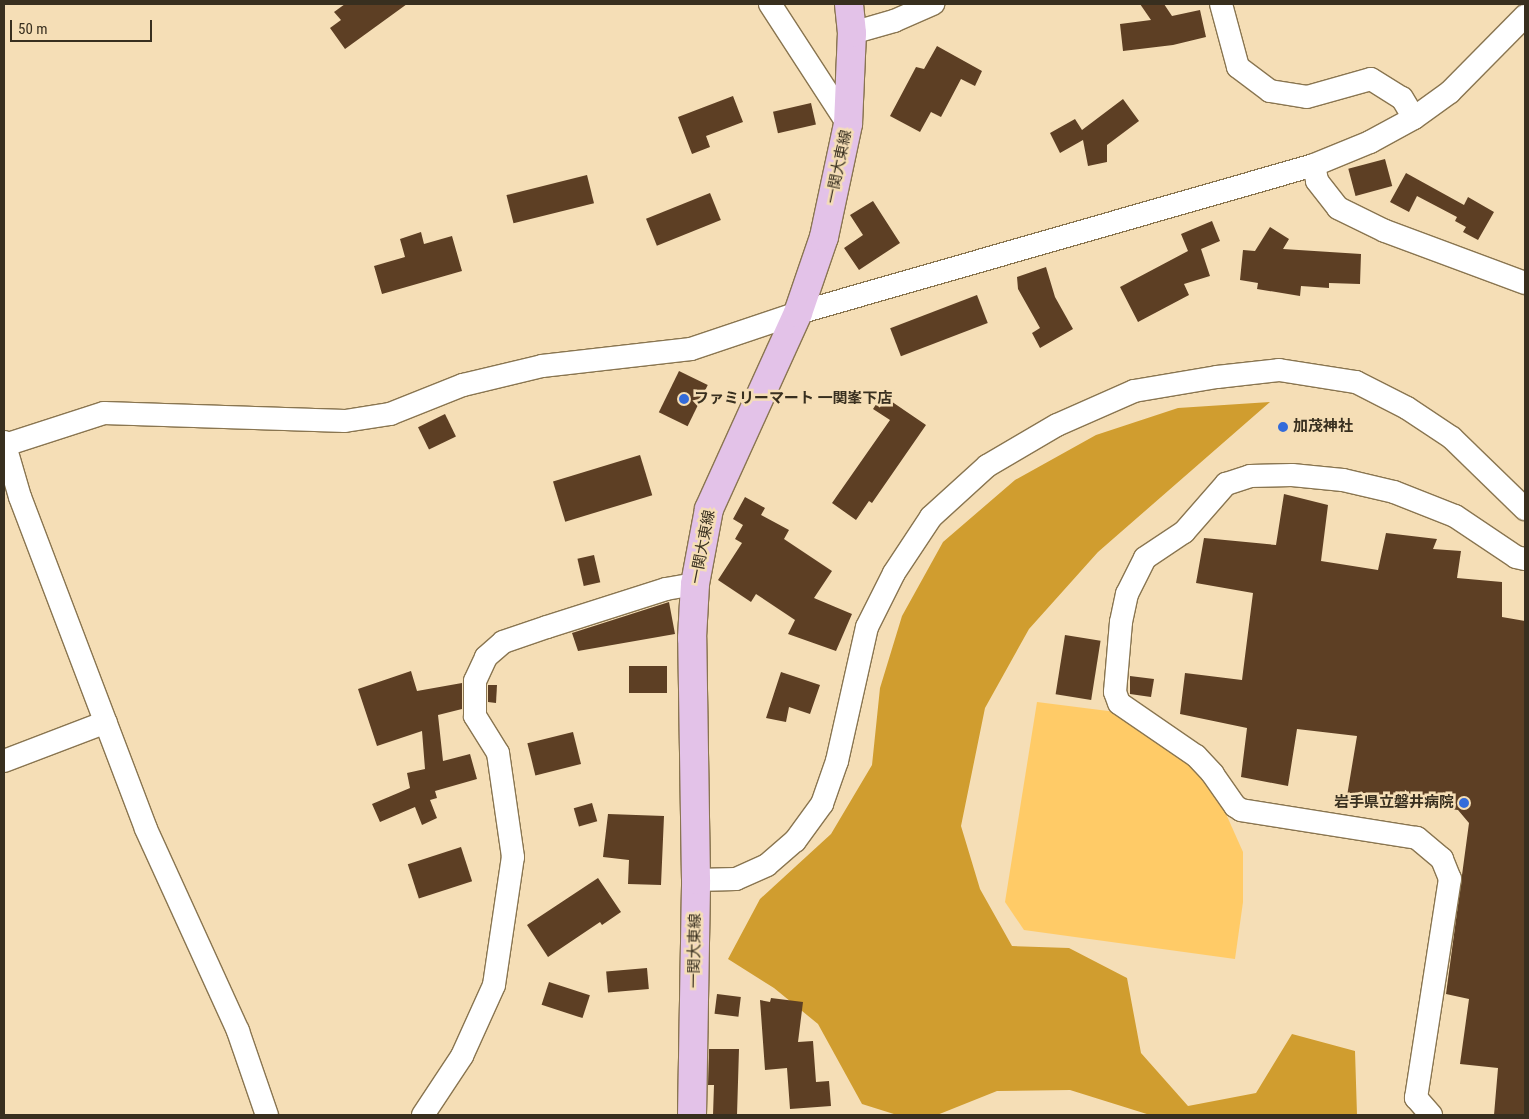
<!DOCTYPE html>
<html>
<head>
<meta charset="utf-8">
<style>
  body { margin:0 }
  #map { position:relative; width:1529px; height:1119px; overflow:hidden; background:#f5deb6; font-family:"Roboto Condensed","Noto Sans JP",sans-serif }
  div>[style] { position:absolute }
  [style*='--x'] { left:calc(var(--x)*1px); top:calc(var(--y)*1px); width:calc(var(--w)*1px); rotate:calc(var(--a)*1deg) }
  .green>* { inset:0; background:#ffcb67 }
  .forest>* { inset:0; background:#d09d2f }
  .building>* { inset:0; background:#5d3f24; transform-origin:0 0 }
  .roads { filter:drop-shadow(1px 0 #897550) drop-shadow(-1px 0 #897550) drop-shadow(0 1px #897550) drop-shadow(0 -1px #897550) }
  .minor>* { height:22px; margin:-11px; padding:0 11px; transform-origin:11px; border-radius:11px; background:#fff }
  .major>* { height:28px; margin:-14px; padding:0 14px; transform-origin:14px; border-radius:14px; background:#e3c2e8 }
  .dots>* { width:14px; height:14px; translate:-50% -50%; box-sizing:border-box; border:2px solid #f5deb6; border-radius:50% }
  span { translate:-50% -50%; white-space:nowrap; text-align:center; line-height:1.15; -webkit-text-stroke:5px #f5deb6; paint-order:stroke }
  .street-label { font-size:15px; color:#382f1f }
  .poi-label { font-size:15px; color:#382f1f; font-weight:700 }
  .left { translate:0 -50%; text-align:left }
  .right { translate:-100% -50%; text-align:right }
  .frame { position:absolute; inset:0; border:5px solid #382f1f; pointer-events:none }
  .scale { position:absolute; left:10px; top:20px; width:142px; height:22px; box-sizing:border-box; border:2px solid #382f1f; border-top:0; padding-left:6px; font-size:15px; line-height:18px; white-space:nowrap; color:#382f1f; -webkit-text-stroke:4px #f5deb6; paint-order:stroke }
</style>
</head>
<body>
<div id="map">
  <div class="green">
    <i style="clip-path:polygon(1037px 702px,1116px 712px,1175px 750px,1218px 796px,1243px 852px,1243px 902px,1235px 959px,1024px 930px,1005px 902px)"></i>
  </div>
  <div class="forest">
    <i style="clip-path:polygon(1270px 402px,1098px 552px,1029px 629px,985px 708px,961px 826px,980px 889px,1012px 946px,1069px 948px,1127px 978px,1141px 1053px,1188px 1106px,1256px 1093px,1292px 1034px,1355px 1051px,1357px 1115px,1150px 1115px,1070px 1090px,997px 1091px,937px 1115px,897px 1115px,862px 1104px,818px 1024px,774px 988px,728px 959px,760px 899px,831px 834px,872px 765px,880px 688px,902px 616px,943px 542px,1015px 480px,1096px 435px,1178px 408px)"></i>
  </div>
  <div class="building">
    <i style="clip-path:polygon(345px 4px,407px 4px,345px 49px,330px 28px,341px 20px,334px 12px)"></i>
    <i style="clip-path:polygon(1140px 4px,1164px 4px,1172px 16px,1200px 10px,1206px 37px,1173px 45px,1123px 51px,1120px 24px,1151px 20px)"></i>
    <i style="clip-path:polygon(937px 46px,982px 71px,975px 86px,961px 79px,941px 117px,931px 112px,920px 132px,890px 116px,916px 67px,924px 69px)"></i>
    <i style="clip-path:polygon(733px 96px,743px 122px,706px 136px,710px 147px,692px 154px,678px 117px)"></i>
    <i style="clip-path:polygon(1123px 99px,1139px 121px,1107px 145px,1107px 162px,1088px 166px,1083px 140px,1060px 153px,1050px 133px,1075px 119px,1082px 130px)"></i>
    <i style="left:811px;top:103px;width:22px;height:39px;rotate:77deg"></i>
    <i style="left:1385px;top:159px;width:28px;height:38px;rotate:75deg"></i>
    <i style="clip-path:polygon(1406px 173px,1464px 205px,1468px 197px,1494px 212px,1478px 240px,1463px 232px,1466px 227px,1455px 221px,1457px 217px,1417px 196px,1409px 212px,1390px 202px)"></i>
    <i style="left:587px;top:175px;width:29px;height:83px;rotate:76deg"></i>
    <i style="left:710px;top:193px;width:29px;height:69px;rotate:68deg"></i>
    <i style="clip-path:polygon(873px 201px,900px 243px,859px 270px,844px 248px,863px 235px,850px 215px)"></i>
    <i style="clip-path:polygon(1212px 221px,1220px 241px,1201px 249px,1210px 276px,1184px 284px,1189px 295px,1138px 322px,1120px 287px,1188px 251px,1181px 234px)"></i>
    <i style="clip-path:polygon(1270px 227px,1289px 239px,1283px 249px,1361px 254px,1360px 284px,1329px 283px,1329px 288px,1301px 286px,1300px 296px,1257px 289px,1258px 283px,1240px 280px,1243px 250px,1255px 251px)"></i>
    <i style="clip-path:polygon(421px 232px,424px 244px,452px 236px,462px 271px,382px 294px,374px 266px,405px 257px,400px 239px)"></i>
    <i style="clip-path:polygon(1046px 267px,1055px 297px,1073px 329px,1040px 348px,1032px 333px,1040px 328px,1018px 289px,1017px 277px)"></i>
    <i style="left:977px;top:295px;width:30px;height:93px;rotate:69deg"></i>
    <i style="left:679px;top:371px;width:32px;height:46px;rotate:26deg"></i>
    <i style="clip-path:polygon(882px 395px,926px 425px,872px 503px,869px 501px,856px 520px,832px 503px,890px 420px,873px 409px)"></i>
    <i style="left:445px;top:414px;width:25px;height:30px;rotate:64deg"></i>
    <i style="left:640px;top:455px;width:42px;height:91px;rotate:73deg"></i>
    <i style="clip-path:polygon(1284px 494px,1328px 505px,1321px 561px,1378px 570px,1386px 533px,1437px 539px,1433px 549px,1461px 551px,1457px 578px,1502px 582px,1502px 617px,1525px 621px,1525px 1115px,1494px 1115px,1498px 1068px,1460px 1064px,1469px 999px,1446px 994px,1469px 823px,1458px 810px,1347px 796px,1357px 736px,1297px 729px,1288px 786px,1241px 777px,1247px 728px,1180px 714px,1185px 673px,1242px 680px,1253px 593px,1196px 583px,1204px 538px,1276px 545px)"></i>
    <i style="clip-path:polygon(745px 497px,765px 508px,761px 515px,789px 530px,784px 539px,832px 571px,814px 598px,852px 614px,836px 651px,788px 634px,795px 620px,756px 594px,751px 602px,718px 580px,742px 543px,735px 539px,743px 525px,733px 519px)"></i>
    <i style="left:594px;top:555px;width:28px;height:17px;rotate:77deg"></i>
    <i style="clip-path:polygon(669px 602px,675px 634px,578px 651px,572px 633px)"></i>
    <i style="left:1065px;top:635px;width:36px;height:60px;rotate:9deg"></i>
    <i style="left:667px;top:666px;width:27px;height:38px;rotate:90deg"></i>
    <i style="clip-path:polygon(411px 671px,417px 691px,462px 683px,462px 709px,438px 715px,443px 761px,470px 754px,477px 779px,435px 791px,437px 798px,430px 800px,437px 818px,422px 825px,415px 807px,380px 822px,372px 804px,410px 788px,407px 773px,425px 769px,422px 731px,377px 746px,358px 689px)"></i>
    <i style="clip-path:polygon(781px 672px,820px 685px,810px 714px,789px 707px,786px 722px,766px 718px)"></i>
    <i style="clip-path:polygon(1130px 676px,1154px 679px,1151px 697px,1130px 694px)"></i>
    <i style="clip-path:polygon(488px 685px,497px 685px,496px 703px,488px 702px)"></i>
    <i style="left:573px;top:732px;width:33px;height:47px;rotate:76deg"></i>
    <i style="left:592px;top:803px;width:19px;height:19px;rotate:74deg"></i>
    <i style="clip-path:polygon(608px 814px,664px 816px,661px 885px,628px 884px,629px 860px,603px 857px)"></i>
    <i style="left:461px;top:847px;width:36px;height:56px;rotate:72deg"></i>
    <i style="clip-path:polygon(598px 878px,621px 912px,602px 925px,600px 922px,548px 957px,527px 925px)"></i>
    <i style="left:647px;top:968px;width:21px;height:41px;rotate:85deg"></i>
    <i style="left:549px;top:982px;width:43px;height:24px;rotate:18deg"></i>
    <i style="left:717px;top:994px;width:24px;height:20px;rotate:7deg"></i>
    <i style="clip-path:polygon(771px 998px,803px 1002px,798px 1042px,813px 1041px,816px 1082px,829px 1081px,831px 1106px,790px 1109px,787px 1068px,765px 1070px,760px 1000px,770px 1002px)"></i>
    <i style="clip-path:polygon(709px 1049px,739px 1049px,737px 1115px,713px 1115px,714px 1085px,708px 1085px)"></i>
  </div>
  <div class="roads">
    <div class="minor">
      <i style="--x:770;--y:4;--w:143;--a:57"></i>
      <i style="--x:1221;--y:4;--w:65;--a:74.9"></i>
      <i style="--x:1238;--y:67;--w:40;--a:37"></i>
      <i style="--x:1270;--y:91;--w:37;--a:9"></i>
      <i style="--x:1307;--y:97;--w:66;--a:-15.7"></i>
      <i style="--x:1371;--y:79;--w:36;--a:32"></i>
      <i style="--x:1402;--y:98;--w:23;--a:59"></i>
      <i style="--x:852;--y:33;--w:44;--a:-15.9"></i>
      <i style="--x:894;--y:21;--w:43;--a:-23.6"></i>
      <i style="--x:1314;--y:165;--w:16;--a:79"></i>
      <i style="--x:1317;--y:181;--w:34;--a:52"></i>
      <i style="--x:1338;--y:208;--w:52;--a:26.1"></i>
      <i style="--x:1385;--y:231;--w:149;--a:20.4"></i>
      <i style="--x:4;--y:442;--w:57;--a:73.8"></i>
      <i style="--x:20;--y:497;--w:355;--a:69.2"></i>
      <i style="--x:146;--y:829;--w:222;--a:65.5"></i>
      <i style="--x:238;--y:1031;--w:89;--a:71"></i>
      <i style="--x:5;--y:445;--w:104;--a:-17.9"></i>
      <i style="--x:104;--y:413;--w:241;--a:1.9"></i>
      <i style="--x:345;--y:421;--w:46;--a:-8.8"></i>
      <i style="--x:390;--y:414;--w:79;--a:-21.7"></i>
      <i style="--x:463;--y:385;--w:81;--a:-13.5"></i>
      <i style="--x:542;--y:366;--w:150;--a:-6.5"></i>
      <i style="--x:691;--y:349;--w:113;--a:-18.6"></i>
      <i style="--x:798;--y:313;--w:537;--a:-16"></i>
      <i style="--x:1314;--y:165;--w:61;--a:-22.3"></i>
      <i style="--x:1370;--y:142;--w:50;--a:-28.6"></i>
      <i style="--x:1414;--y:118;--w:44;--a:-35.8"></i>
      <i style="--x:1450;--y:92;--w:107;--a:-45.4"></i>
      <i style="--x:4;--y:761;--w:109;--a:-20.9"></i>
      <i style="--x:696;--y:880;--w:40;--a:-1.4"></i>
      <i style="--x:736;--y:879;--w:34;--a:-24"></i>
      <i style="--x:767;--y:865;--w:37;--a:-41"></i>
      <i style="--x:795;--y:841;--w:46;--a:-53.9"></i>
      <i style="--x:822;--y:804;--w:46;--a:-70.8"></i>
      <i style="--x:837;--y:761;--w:137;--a:-77.4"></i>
      <i style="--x:867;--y:627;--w:60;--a:-63.4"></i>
      <i style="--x:894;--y:573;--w:67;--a:-56.5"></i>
      <i style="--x:931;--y:517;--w:76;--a:-42.3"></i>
      <i style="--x:987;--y:466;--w:81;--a:-30.4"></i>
      <i style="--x:1057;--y:425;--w:84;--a:-23.8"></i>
      <i style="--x:1134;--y:391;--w:84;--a:-9.6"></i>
      <i style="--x:1217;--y:377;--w:62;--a:-6.4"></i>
      <i style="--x:1279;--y:370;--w:78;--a:8.9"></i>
      <i style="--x:1356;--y:382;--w:57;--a:27"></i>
      <i style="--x:1407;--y:408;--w:54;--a:33.7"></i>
      <i style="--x:1452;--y:438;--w:102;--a:44.2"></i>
      <i style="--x:423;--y:1115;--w:71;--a:-56.5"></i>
      <i style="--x:462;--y:1056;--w:78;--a:-65.7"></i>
      <i style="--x:494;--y:985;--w:129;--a:-81.6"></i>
      <i style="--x:513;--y:857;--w:105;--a:-98.2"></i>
      <i style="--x:498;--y:753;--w:44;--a:-121.9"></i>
      <i style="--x:475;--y:716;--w:35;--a:-90"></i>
      <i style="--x:475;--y:681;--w:26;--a:-65"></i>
      <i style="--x:486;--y:657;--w:23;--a:-41"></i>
      <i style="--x:503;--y:642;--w:46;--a:-18.8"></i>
      <i style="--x:547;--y:627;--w:125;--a:-17.7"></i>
      <i style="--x:666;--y:589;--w:29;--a:-10"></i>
      <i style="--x:1431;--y:1115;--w:23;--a:-131"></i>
      <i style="--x:1416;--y:1098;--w:222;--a:-81.2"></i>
      <i style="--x:1450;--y:879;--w:22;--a:-112"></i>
      <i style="--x:1442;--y:859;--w:33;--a:-140"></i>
      <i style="--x:1417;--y:838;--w:178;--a:-171"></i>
      <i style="--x:1241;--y:810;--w:7;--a:-146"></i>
      <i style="--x:1235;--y:806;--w:39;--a:-125"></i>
      <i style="--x:1213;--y:774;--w:25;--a:-133"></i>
      <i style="--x:1196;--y:756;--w:93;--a:-145.5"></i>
      <i style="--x:1119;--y:703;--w:12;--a:-110"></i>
      <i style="--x:1115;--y:692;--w:70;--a:-85.1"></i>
      <i style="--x:1121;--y:622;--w:29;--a:-78"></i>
      <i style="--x:1127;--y:594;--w:40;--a:-63.4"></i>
      <i style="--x:1145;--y:558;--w:47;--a:-33.7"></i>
      <i style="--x:1184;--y:532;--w:64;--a:-48.8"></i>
      <i style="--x:1226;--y:484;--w:25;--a:-18"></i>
      <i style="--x:1250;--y:476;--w:42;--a:-1.4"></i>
      <i style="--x:1292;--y:475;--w:51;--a:5.6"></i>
      <i style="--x:1343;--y:480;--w:52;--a:13.2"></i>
      <i style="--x:1394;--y:492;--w:66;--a:21.5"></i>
      <i style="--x:1455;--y:516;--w:73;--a:33.9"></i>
      <i style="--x:1516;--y:557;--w:9;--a:13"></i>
    </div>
    <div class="major">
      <i style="--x:692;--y:1115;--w:235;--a:-89"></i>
      <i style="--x:696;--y:880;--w:242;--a:-90.9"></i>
      <i style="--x:692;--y:638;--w:54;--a:-86.8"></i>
      <i style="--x:695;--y:584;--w:76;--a:-79.4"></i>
      <i style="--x:709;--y:509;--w:215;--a:-65.6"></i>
      <i style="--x:798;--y:313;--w:80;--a:-71.1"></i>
      <i style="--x:824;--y:237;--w:116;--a:-78"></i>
      <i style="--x:848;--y:124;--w:91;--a:-87.5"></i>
      <i style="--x:852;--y:33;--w:29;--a:-96"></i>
    </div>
  </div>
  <div class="dots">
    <i style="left:684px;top:399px;background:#336bda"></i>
    <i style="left:1283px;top:427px;background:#336bda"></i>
    <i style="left:1464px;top:803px;background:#336bda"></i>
  </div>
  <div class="street-label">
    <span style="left:839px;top:167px;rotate:-78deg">一関大東線</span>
    <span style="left:703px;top:547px;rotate:-79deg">一関大東線</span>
    <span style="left:695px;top:951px;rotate:-89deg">一関大東線</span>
  </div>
  <div class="poi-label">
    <span class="left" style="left:694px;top:399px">ファミリーマート 一関峯下店</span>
    <span class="left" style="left:1293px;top:427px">加茂神社</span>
    <span class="right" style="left:1454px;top:803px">岩手県立磐井病院</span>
  </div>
  <div class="frame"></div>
  <div class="scale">50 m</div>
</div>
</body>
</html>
